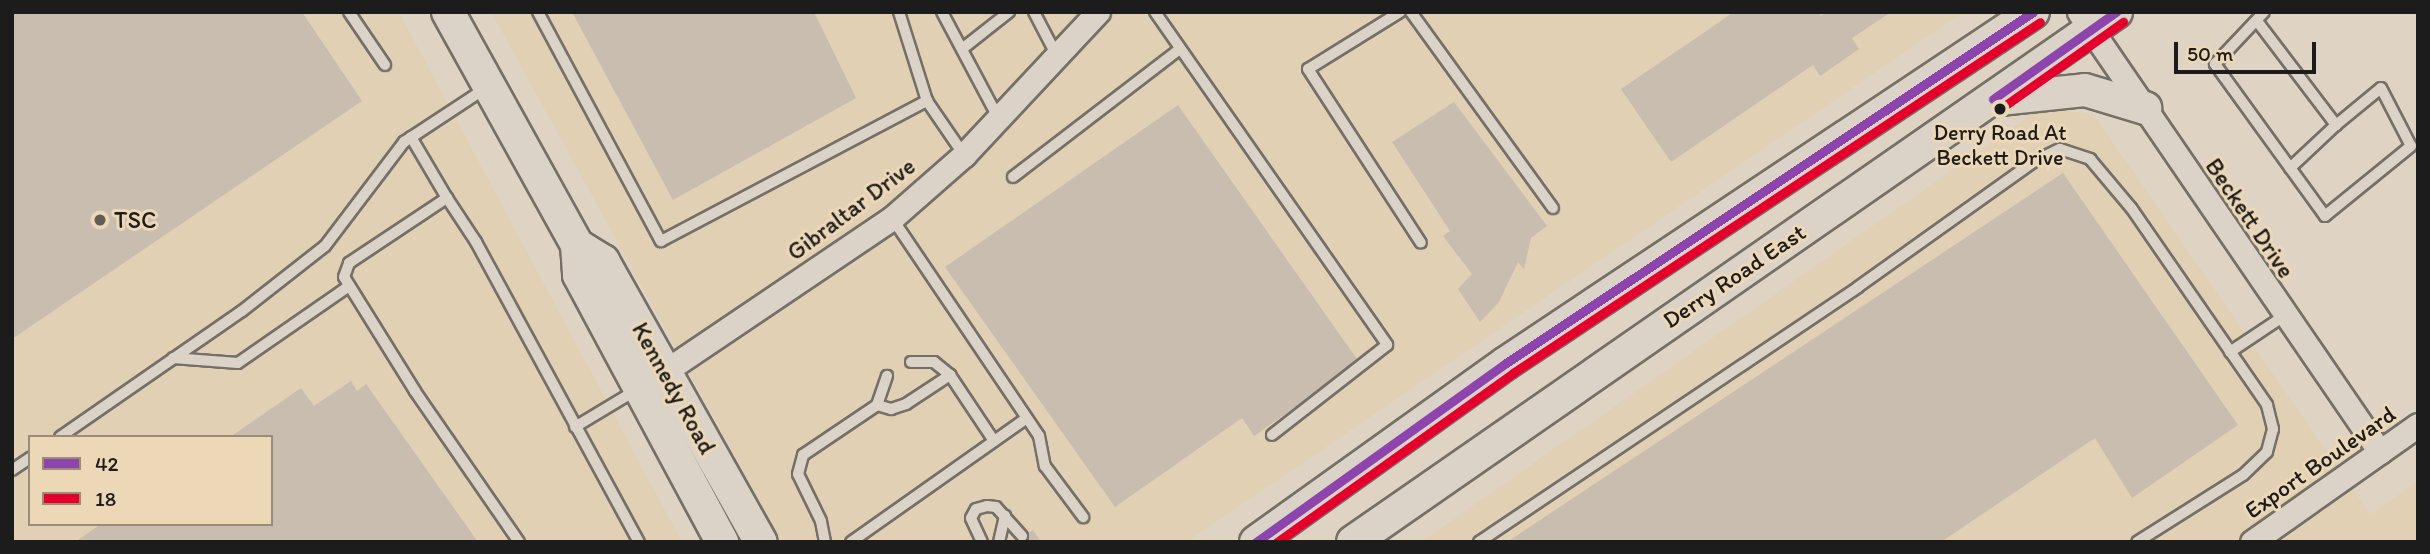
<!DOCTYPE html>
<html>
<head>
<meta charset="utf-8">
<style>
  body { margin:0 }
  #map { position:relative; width:2430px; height:554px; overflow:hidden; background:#dfd4c3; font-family:Itim,sans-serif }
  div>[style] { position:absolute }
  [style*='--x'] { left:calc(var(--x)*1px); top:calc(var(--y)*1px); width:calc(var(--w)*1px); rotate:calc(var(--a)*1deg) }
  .built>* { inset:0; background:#e2d0b4 }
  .building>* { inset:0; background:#c8bdae }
  .roads { filter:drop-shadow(2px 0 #746f67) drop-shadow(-2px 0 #746f67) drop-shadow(0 2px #746f67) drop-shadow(0 -2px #746f67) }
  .service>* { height:10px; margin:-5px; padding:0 5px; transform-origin:5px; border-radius:5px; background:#dbd3c7 }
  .minor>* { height:23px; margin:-11.5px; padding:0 11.5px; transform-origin:11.5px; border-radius:11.5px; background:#dbd3c7 }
  .secondary>* { height:32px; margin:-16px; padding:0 16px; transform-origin:16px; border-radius:16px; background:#dbd3c7 }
  .bus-1>* { height:9px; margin:-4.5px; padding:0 4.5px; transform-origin:4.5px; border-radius:4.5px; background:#8e44ad }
  .bus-2>* { height:9px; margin:-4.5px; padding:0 4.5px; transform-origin:4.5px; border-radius:4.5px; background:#e4002b }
  .dots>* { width:19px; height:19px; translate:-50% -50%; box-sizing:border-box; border:4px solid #ecd7b6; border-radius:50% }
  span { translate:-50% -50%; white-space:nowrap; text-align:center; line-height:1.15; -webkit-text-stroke:6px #ecd7b6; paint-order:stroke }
  .bus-label { font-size:22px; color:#1c1c1c }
  .street-label { font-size:24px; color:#1c1c1c }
  .poi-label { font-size:24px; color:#1c1c1c }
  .left { translate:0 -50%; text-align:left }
  .frame { position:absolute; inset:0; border:14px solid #1c1c1c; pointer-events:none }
  .legend { position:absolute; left:28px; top:435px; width:245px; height:91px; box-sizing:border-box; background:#ecd7b6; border:2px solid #998c78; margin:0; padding:9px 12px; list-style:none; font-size:21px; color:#1c1c1c }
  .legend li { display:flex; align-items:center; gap:14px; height:35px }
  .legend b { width:35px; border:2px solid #998c78 }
  .scale { position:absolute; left:2174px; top:42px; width:142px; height:32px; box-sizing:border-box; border:4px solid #1c1c1c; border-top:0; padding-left:9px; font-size:21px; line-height:24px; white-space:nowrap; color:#1c1c1c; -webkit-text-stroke:5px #ecd7b6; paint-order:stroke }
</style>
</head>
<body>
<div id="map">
  <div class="built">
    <i style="clip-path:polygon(evenodd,12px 12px,399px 12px,682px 542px,12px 542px,12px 12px,30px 437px,271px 437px,271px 524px,30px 524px,30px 437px)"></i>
    <i style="clip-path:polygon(491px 12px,1964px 12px,1187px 542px,782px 542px)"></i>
    <i style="clip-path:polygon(2042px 107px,2094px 115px,2370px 514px,2418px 481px,2418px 542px,1421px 542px)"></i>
  </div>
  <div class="building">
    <i style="clip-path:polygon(12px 12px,302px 12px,362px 101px,12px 339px)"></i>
    <i style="clip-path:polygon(572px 12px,814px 12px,856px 98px,673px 200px)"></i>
    <i style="clip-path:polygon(1734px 12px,1818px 12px,1821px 16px,1827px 12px,1891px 12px,1852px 38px,1859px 49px,1820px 76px,1813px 65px,1671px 162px,1621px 89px)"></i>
    <i style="clip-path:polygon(1454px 102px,1547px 226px,1531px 238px,1524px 269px,1518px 262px,1499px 302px,1480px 322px,1458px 289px,1472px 274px,1443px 236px,1450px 231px,1392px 142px)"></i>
    <i style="clip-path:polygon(1178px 105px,1359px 362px,1254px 436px,1242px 418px,1115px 507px,945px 267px)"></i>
    <i style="clip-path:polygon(2063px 173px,2238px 425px,2132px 498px,2095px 438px,1941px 542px,1507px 542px)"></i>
    <i style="clip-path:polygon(351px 381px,357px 391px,366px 384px,478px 542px,75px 542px,101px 524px,271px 524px,271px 437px,230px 437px,301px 388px,314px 406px)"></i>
    <i style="clip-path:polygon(1033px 530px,1041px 542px,1014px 542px)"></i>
  </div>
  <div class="roads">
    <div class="service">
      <i style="--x:349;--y:12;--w:64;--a:55.8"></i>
      <i style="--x:538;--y:12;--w:260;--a:61.8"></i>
      <i style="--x:661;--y:241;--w:301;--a:-27.8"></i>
      <i style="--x:899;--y:12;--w:93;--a:72.5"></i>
      <i style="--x:927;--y:101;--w:65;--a:55.6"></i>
      <i style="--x:942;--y:12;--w:121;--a:62"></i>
      <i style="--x:1034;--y:12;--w:50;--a:62.4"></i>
      <i style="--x:1155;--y:12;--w:406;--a:55.1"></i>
      <i style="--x:1387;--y:345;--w:146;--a:142"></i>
      <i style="--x:1400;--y:12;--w:108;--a:148.2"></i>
      <i style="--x:1308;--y:69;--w:207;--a:57"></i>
      <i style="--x:1411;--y:12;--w:242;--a:54.1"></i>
      <i style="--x:2257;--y:21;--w:131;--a:52.8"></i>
      <i style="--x:2336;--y:125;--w:58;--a:-39.4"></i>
      <i style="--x:2381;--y:88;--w:65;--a:62.7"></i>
      <i style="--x:2411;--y:146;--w:111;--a:140.9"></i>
      <i style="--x:2325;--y:216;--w:188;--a:-125.9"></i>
      <i style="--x:2215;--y:64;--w:71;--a:-46.7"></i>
      <i style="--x:962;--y:49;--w:60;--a:-38.2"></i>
      <i style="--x:411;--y:137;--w:71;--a:59.5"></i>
      <i style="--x:2290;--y:168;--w:63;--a:-43.1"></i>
      <i style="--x:1013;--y:177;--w:210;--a:-37.5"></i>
      <i style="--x:892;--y:218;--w:263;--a:56"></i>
      <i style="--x:1039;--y:436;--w:31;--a:79"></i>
      <i style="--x:1045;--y:466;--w:64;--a:53.3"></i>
      <i style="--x:2230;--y:352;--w:65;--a:-33.7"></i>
      <i style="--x:173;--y:358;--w:65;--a:4.4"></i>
      <i style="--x:238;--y:363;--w:135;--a:-34.7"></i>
      <i style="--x:911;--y:362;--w:23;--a:0"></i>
      <i style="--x:934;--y:362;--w:21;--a:39"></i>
      <i style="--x:950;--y:375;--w:79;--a:56.3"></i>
      <i style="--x:877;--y:405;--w:15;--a:16"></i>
      <i style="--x:891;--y:409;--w:16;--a:-18"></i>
      <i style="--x:906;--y:404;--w:53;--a:-33.4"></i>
      <i style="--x:575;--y:427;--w:74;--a:-31.1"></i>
      <i style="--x:60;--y:437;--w:221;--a:-34.7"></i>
      <i style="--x:242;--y:311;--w:105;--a:-38.1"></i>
      <i style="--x:325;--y:246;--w:131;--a:-52.8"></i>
      <i style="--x:404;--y:142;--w:98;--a:-33.4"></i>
      <i style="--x:12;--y:470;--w:22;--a:-34"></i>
      <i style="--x:519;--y:542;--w:183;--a:-124.6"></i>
      <i style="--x:415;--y:391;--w:134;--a:-121.9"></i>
      <i style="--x:344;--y:277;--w:15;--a:-70"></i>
      <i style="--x:349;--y:263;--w:118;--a:-33.6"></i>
      <i style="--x:447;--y:198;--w:53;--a:56.6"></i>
      <i style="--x:476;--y:242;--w:341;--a:61.5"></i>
      <i style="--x:825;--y:542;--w:21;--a:-101"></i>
      <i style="--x:821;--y:521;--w:52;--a:-116.1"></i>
      <i style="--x:798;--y:474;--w:20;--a:-75"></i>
      <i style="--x:803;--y:455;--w:89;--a:-34"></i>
      <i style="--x:877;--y:405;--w:31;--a:-71"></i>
      <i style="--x:851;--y:542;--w:215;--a:-35.2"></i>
      <i style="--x:982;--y:542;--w:26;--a:-115"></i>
      <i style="--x:971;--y:518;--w:10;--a:-61"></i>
      <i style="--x:976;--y:509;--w:11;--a:-15"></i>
      <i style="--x:987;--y:506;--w:9;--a:6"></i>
      <i style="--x:996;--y:507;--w:39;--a:48"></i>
      <i style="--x:999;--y:542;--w:27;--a:-77"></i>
      <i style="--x:1479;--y:542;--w:457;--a:-33.9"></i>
      <i style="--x:1858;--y:287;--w:215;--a:-35.5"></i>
      <i style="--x:2033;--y:162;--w:30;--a:-26"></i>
      <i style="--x:2060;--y:149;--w:32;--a:18"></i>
      <i style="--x:2090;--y:159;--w:65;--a:50"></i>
      <i style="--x:2132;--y:209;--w:238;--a:55.4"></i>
      <i style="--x:2267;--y:405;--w:25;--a:76"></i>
      <i style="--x:2273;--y:429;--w:24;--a:105"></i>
      <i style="--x:2267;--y:452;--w:33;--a:136"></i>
      <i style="--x:2243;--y:475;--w:125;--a:147.7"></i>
    </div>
    <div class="minor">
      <i style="--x:2079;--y:12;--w:533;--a:55.62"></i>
      <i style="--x:652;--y:380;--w:290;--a:-34"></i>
      <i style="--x:892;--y:218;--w:96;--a:-41.2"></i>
      <i style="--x:964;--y:155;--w:196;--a:-46.9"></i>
      <i style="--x:2252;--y:542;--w:203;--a:-35.2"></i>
    </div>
    <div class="secondary">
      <i style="--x:448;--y:12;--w:266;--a:61"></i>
      <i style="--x:577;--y:245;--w:30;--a:86"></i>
      <i style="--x:579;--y:275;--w:303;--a:61.8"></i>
      <i style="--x:2000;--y:99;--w:85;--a:-6"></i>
      <i style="--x:2085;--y:90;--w:63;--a:16.7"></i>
      <i style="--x:577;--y:245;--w:31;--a:32"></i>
      <i style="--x:603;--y:261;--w:322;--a:60.7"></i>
      <i style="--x:1256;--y:542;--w:307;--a:-35.6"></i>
      <i style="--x:1506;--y:363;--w:633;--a:-33.66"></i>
      <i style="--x:1353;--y:542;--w:929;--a:-34.78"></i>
    </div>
  </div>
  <div class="bus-1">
    <i style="--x:1993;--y:99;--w:151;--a:-35.3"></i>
    <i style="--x:1256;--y:542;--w:307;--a:-35.6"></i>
    <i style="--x:1506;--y:363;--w:633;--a:-33.66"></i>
  </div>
  <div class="bus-2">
    <i style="--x:2000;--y:109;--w:151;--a:-35.3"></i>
    <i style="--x:1277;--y:542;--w:290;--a:-35.6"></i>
    <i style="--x:1513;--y:373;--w:633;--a:-33.66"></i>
  </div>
  <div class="dots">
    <i style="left:2000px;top:109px;background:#1c1c1c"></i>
    <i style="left:100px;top:220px;background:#605c56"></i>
  </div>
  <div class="bus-label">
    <span style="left:2000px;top:145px">Derry Road At<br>Beckett Drive</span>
  </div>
  <div class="street-label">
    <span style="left:851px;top:209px;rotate:-37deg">Gibraltar Drive</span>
    <span style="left:2250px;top:218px;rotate:56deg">Beckett Drive</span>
    <span style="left:1734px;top:276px;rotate:-34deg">Derry Road East</span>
    <span style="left:674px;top:388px;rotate:61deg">Kennedy Road</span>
    <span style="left:2320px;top:462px;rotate:-35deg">Export Boulevard</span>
  </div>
  <div class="poi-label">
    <span class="left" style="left:114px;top:220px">TSC</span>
  </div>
  <div class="frame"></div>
  <ul class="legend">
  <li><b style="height:9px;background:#8e44ad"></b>42</li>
  <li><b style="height:9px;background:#e4002b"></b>18</li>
  </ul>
  <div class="scale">50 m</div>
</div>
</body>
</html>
